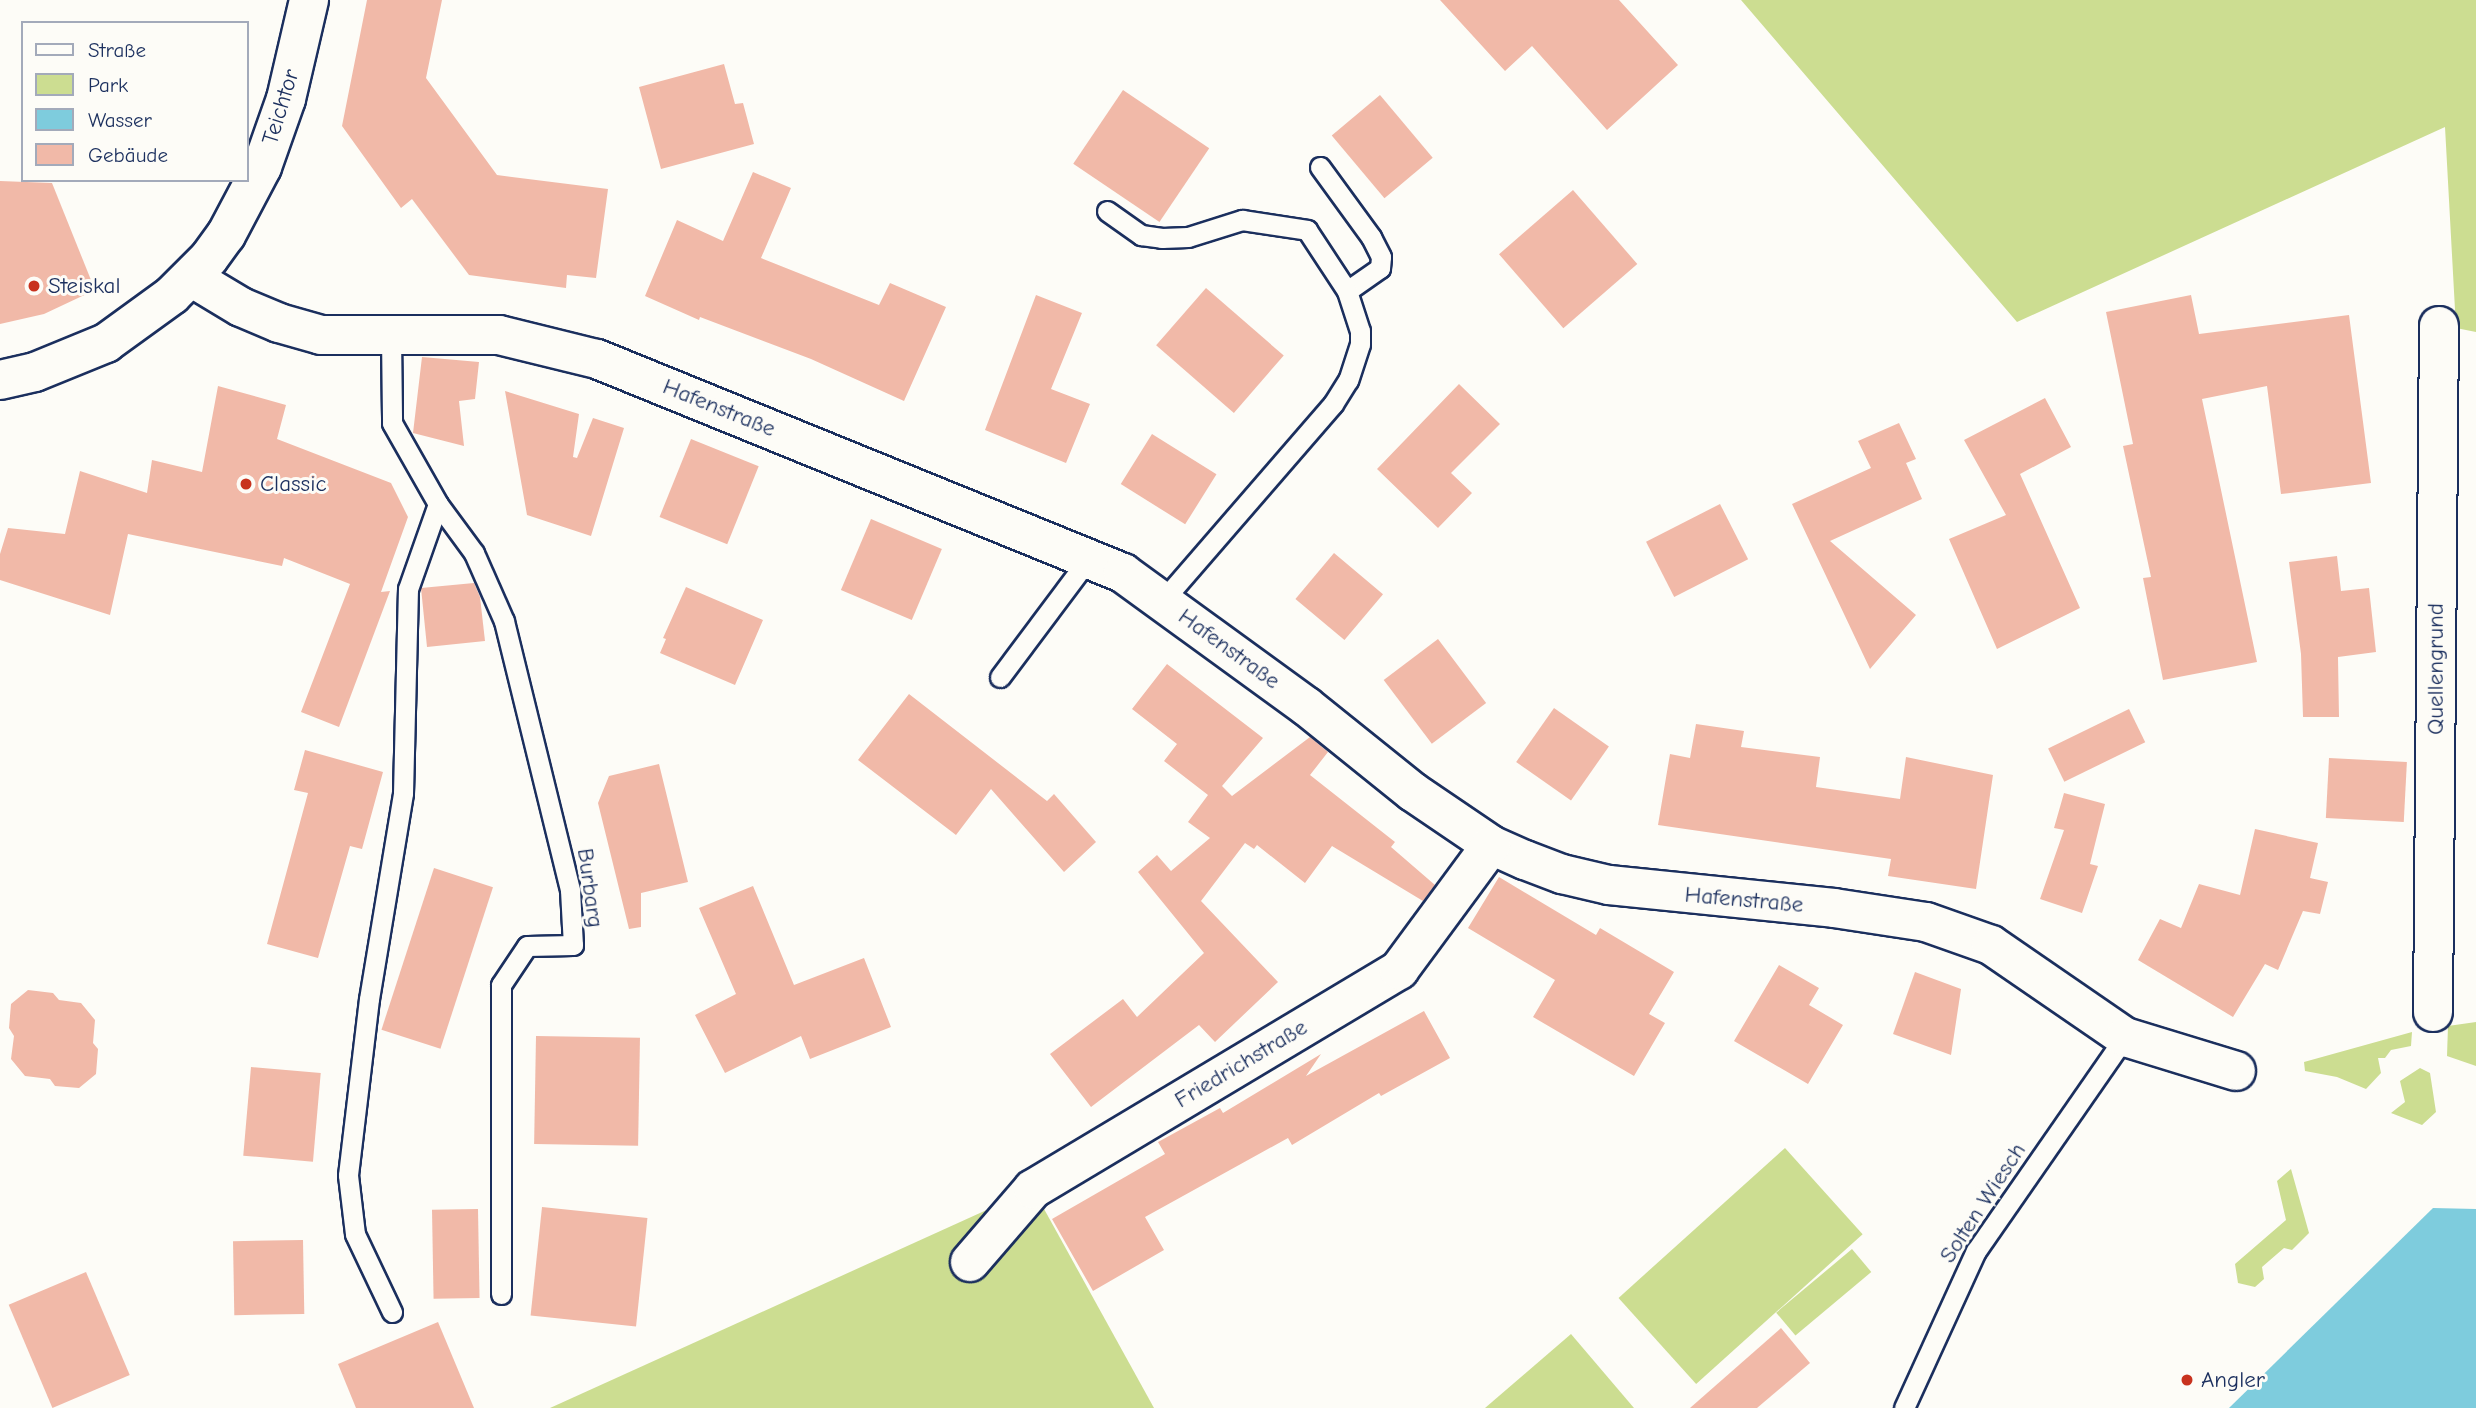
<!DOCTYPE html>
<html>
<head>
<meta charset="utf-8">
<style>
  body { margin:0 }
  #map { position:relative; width:2476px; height:1408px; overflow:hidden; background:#fdfcf7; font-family:"Comic Neue",sans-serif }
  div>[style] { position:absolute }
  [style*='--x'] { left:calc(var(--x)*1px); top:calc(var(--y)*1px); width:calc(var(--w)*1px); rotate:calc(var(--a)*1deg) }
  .green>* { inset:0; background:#ccdd91; transform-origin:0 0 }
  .water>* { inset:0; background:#7eccdd }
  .building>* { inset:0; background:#f1b9a8; transform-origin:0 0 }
  .roads { filter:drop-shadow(2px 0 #1b2f5e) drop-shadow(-2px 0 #1b2f5e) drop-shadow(0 2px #1b2f5e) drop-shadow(0 -2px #1b2f5e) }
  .service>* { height:19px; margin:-9.5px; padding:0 9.5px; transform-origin:9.5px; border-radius:9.5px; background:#fdfcf7 }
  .minor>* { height:38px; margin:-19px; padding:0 19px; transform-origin:19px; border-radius:19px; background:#fdfcf7 }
  .tertiary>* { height:38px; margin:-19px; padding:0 19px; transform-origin:19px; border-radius:19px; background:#fdfcf7 }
  .dots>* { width:19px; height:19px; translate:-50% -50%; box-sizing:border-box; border:4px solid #fdfcf7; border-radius:50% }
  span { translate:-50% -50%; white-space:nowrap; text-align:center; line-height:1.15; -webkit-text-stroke:6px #fdfcf7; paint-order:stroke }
  .street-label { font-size:23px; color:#1b2f5e }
  .poi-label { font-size:23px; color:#1b2f5e }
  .left { translate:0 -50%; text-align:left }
  .legend { position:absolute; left:21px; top:21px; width:228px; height:161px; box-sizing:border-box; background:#fdfcf7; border:2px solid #a3aaba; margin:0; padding:9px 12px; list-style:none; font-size:21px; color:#1b2f5e }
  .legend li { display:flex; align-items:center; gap:14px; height:35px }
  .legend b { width:35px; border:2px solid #a3aaba }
</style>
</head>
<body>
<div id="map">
  <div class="green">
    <i style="clip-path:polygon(1741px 0,2476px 0,2476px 332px,2456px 328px,2445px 127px,2017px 322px)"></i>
    <i style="clip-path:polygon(2476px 1022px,2476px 1066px,2447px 1056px,2448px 1026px)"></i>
    <i style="clip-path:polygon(2412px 1032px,2411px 1046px,2391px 1050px,2385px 1058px,2378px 1058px,2381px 1073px,2366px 1089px,2337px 1077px,2305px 1071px,2304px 1062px)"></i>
    <i style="clip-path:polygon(2420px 1068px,2430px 1073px,2436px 1112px,2422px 1125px,2391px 1113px,2405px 1102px,2400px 1081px)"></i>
    <i style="left:1785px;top:1148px;width:116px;height:224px;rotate:48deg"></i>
    <i style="clip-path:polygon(2291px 1169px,2309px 1233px,2292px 1250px,2284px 1248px,2262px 1267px,2264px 1279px,2255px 1287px,2238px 1283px,2235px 1264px,2286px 1220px,2277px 1181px)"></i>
    <i style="clip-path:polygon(1033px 1189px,1154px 1408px,550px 1408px)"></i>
    <i style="left:1852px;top:1249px;width:30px;height:99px;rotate:50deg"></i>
    <i style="clip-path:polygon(1571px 1334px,1634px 1408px,1485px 1408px)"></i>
  </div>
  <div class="water">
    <i style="clip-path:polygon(2433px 1208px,2476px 1209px,2476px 1408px,2229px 1408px)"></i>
  </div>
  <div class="building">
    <i style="clip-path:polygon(367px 0,442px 0,426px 78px,497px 175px,608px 189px,596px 278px,567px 275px,566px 288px,469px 275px,412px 199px,401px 208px,342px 126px)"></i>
    <i style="clip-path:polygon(1440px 0,1619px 0,1678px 65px,1607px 130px,1532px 46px,1505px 71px)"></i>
    <i style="clip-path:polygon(724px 64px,735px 104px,743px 103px,754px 144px,661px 169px,639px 87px)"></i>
    <i style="left:1123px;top:90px;width:104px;height:89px;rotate:34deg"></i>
    <i style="left:1380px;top:95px;width:82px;height:63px;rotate:50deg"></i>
    <i style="clip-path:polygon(753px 172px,791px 188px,761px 258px,879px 305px,890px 283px,946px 307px,904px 401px,811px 359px,700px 317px,699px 320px,645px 296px,677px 220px,723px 241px)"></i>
    <i style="clip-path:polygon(0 181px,52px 183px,95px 290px,44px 314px,0 324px)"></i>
    <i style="left:1573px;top:190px;width:98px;height:98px;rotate:49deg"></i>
    <i style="left:1206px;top:288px;width:103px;height:76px;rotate:41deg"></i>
    <i style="clip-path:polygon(1036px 295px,1082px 313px,1051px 389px,1090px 404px,1066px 463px,985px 430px)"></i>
    <i style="clip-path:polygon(2191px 295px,2199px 334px,2349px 315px,2371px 483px,2281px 494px,2267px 386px,2202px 399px,2257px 662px,2163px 680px,2143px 578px,2151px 577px,2123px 446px,2133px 444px,2106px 312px)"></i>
    <i style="clip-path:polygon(422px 357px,479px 362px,475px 399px,459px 401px,464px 446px,413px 433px)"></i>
    <i style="clip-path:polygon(1459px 384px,1500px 424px,1451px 473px,1472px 493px,1438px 528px,1377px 469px)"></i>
    <i style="clip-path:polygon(218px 386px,286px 405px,277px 439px,391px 483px,408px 517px,381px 592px,390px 591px,339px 727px,301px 712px,350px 584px,284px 558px,282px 566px,128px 534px,110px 615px,0 580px,0 554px,8px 528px,65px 534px,80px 471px,147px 493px,152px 460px,202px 472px)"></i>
    <i style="clip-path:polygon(505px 391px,579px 414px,573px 457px,577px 458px,593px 418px,624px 428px,591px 536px,527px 515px)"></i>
    <i style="clip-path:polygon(2045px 398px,2071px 447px,2020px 474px,2080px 608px,1997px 649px,1949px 539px,2006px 515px,1964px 440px)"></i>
    <i style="clip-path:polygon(1899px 423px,1916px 459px,1906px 463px,1922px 499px,1830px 541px,1916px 615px,1870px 669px,1792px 504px,1871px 468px,1858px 441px)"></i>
    <i style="left:1152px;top:434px;width:76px;height:59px;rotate:32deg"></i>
    <i style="left:691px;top:439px;width:73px;height:84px;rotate:22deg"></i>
    <i style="left:1720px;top:504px;width:62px;height:83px;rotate:63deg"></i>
    <i style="left:871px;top:519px;width:77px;height:77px;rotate:23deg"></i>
    <i style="left:1334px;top:553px;width:64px;height:60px;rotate:40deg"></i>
    <i style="clip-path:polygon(2337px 556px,2341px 591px,2369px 588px,2376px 652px,2338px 657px,2339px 717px,2303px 717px,2301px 654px,2289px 562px)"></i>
    <i style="clip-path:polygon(474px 583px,480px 597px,485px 641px,427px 647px,421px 588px)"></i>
    <i style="clip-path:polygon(686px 587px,763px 620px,735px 685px,660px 653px,666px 639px,663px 638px)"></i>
    <i style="left:1438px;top:639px;width:80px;height:68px;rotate:53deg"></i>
    <i style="clip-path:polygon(1167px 664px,1263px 738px,1222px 786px,1232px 796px,1310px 737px,1328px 752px,1310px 775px,1395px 842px,1391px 847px,1435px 885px,1423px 901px,1332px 846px,1305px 883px,1257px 845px,1254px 849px,1245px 843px,1201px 901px,1278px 982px,1215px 1042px,1199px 1025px,1091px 1107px,1050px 1054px,1123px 999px,1137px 1017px,1204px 953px,1138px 872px,1157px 855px,1171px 871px,1210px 838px,1188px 822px,1208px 795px,1164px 761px,1177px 744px,1132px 709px)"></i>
    <i style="clip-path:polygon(909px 694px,1047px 801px,1054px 794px,1096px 842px,1064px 872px,991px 789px,956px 835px,858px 760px)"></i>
    <i style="left:1554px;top:708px;width:67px;height:66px;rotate:35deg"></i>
    <i style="left:2129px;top:709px;width:37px;height:90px;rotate:64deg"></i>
    <i style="clip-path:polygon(1696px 724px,1744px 731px,1741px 747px,1820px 757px,1816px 787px,1900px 799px,1906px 757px,1993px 775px,1976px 889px,1888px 876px,1891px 859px,1658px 825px,1670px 754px,1690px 758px)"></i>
    <i style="clip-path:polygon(305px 750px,383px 772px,362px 849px,350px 846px,318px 958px,267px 944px,308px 793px,294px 790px)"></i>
    <i style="left:2329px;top:758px;width:78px;height:60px;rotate:3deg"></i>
    <i style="clip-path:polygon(659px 764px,688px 882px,641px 893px,641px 927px,629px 929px,598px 803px,609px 776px)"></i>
    <i style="clip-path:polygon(2064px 793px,2105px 804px,2090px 864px,2098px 866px,2082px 913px,2040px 899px,2064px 830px,2054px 828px)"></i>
    <i style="clip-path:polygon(2255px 829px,2318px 843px,2310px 878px,2328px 882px,2320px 914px,2303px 911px,2278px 970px,2265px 964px,2233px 1017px,2138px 960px,2160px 919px,2181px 928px,2199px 884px,2240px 895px)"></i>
    <i style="left:434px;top:868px;width:62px;height:170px;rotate:18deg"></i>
    <i style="clip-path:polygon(1499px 877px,1596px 935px,1600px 928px,1674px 972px,1649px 1014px,1665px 1023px,1634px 1076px,1533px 1017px,1555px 980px,1468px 928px)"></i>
    <i style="clip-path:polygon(753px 886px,794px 985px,864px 958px,891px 1027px,810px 1059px,801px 1036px,725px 1073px,695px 1015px,736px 994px,699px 908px)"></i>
    <i style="clip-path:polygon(1779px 965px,1819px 988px,1809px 1005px,1843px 1025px,1808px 1084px,1734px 1041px)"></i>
    <i style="clip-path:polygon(1915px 972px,1961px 989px,1951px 1055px,1893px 1034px)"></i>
    <i style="clip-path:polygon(28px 990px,53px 993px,59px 1000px,81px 1003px,95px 1020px,93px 1043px,98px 1049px,96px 1074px,79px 1088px,55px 1086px,50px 1079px,25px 1076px,11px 1059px,14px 1036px,9px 1028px,11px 1004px)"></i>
    <i style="clip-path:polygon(1424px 1011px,1450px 1058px,1381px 1096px,1379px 1093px,1292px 1145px,1288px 1138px,1145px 1217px,1164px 1250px,1093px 1291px,1052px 1219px,1165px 1154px,1158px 1142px,1220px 1108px,1223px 1113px,1321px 1054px,1306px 1076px)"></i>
    <i style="left:536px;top:1036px;width:104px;height:108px;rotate:1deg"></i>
    <i style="left:251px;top:1067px;width:70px;height:89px;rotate:5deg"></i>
    <i style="left:542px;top:1207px;width:106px;height:109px;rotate:6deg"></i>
    <i style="left:478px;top:1209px;width:89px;height:46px;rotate:89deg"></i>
    <i style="left:303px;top:1240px;width:74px;height:70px;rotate:89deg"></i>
    <i style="left:86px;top:1272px;width:112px;height:84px;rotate:67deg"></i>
    <i style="clip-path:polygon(438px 1322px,474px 1408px,356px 1408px,338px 1364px)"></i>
    <i style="clip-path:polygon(1781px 1328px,1810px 1363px,1757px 1408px,1690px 1408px)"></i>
  </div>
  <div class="roads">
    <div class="service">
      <i style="--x:1320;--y:167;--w:87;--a:53.9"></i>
      <i style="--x:1371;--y:237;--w:22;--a:63"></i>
      <i style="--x:1381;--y:257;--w:11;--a:95"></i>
      <i style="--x:1380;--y:268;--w:40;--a:145.1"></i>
      <i style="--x:1107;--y:211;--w:42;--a:35.2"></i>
      <i style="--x:1141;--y:235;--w:21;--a:8"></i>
      <i style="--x:1162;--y:238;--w:26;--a:-2"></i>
      <i style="--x:1188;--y:237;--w:57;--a:-17.5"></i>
      <i style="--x:1242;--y:220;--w:66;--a:8.7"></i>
      <i style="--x:1307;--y:230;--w:73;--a:56.7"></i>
      <i style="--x:1347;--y:291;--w:42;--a:72"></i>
      <i style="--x:1360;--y:331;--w:13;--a:90"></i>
      <i style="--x:1360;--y:344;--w:38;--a:108"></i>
      <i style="--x:1348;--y:380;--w:28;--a:122"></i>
      <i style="--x:1333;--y:404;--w:259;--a:130.9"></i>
      <i style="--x:391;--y:335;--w:88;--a:89.3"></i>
      <i style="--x:392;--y:423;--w:93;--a:60.4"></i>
      <i style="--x:438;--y:504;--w:61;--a:53.7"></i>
      <i style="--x:474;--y:553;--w:74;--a:66.2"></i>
      <i style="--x:504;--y:621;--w:277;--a:76.2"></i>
      <i style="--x:570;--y:890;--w:55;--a:86.9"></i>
      <i style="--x:573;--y:945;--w:46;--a:178.8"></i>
      <i style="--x:527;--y:946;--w:47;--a:123.7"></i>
      <i style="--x:501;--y:985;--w:309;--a:90"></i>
      <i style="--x:1000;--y:677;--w:149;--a:-53.2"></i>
      <i style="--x:392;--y:1312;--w:86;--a:-115.4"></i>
      <i style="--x:355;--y:1234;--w:59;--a:-96.8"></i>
      <i style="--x:348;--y:1175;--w:177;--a:-83.2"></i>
      <i style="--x:369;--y:999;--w:209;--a:-80.6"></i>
      <i style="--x:403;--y:793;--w:204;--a:-88.6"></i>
      <i style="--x:408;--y:589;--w:90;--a:-70.6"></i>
      <i style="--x:1904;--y:1408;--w:173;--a:-65.4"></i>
      <i style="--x:1976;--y:1251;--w:261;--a:-55.2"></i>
    </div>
    <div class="minor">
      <i style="--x:191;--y:277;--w:58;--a:31"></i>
      <i style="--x:241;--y:307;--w:41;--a:22.8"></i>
      <i style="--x:279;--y:323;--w:44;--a:15.9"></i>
      <i style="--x:321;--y:335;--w:178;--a:0"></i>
      <i style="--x:499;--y:335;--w:101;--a:13.8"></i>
      <i style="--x:597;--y:359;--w:568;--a:22.14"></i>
      <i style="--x:1123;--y:573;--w:226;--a:36"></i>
      <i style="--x:1306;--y:706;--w:137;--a:38.8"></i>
      <i style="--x:1413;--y:792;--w:94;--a:34.2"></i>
      <i style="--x:1491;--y:845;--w:37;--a:24"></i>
      <i style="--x:1525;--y:860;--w:40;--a:21"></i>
      <i style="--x:1562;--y:874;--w:48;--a:13.2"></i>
      <i style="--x:1609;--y:885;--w:226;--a:5.8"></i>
      <i style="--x:1834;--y:908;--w:93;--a:8.7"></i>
      <i style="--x:1926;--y:922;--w:69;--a:19.5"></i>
      <i style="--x:1991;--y:945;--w:163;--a:34.5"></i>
      <i style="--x:2125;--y:1037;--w:116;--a:17"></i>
      <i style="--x:2433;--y:1012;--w:686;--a:-89.5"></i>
      <i style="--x:970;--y:1262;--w:96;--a:-49.2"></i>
      <i style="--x:1033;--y:1189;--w:427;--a:-30.9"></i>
      <i style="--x:1399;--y:970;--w:155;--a:-53.6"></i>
    </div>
    <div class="tertiary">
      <i style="--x:0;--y:380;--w:36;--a:-13"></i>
      <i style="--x:35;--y:372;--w:77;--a:-22.2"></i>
      <i style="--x:106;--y:343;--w:82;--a:-36"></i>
      <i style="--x:172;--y:295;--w:52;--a:-45"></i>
      <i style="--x:209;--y:258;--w:29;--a:-54"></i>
      <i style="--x:226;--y:235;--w:77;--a:-62.1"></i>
      <i style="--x:262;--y:167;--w:72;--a:-70.6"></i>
      <i style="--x:286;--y:99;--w:102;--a:-76.9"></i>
    </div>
  </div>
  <div class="dots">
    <i style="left:34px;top:286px;background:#c8321e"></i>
    <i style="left:246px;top:484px;background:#c8321e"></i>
    <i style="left:2187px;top:1380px;background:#c8321e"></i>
  </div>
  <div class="street-label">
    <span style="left:281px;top:107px;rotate:-73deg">Teichtor</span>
    <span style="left:719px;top:408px;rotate:22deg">Hafenstraße</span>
    <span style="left:1229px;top:649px;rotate:36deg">Hafenstraße</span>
    <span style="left:2436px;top:669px;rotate:-90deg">Quellengrund</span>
    <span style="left:590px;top:888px;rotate:82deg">Burbarg</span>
    <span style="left:1744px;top:900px;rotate:5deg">Hafenstraße</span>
    <span style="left:1241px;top:1064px;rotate:-31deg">Friedrichstraße</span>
    <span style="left:1983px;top:1203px;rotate:-57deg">Solten Wiesch</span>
  </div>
  <div class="poi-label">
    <span class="left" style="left:48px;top:286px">Steiskal</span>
    <span class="left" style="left:260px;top:484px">Classic</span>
    <span class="left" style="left:2201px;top:1380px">Angler</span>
  </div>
  <ul class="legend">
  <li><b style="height:9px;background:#fdfcf7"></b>Straße</li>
  <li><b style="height:19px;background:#ccdd91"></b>Park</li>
  <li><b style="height:19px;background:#7eccdd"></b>Wasser</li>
  <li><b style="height:19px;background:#f1b9a8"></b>Gebäude</li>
  </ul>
</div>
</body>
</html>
